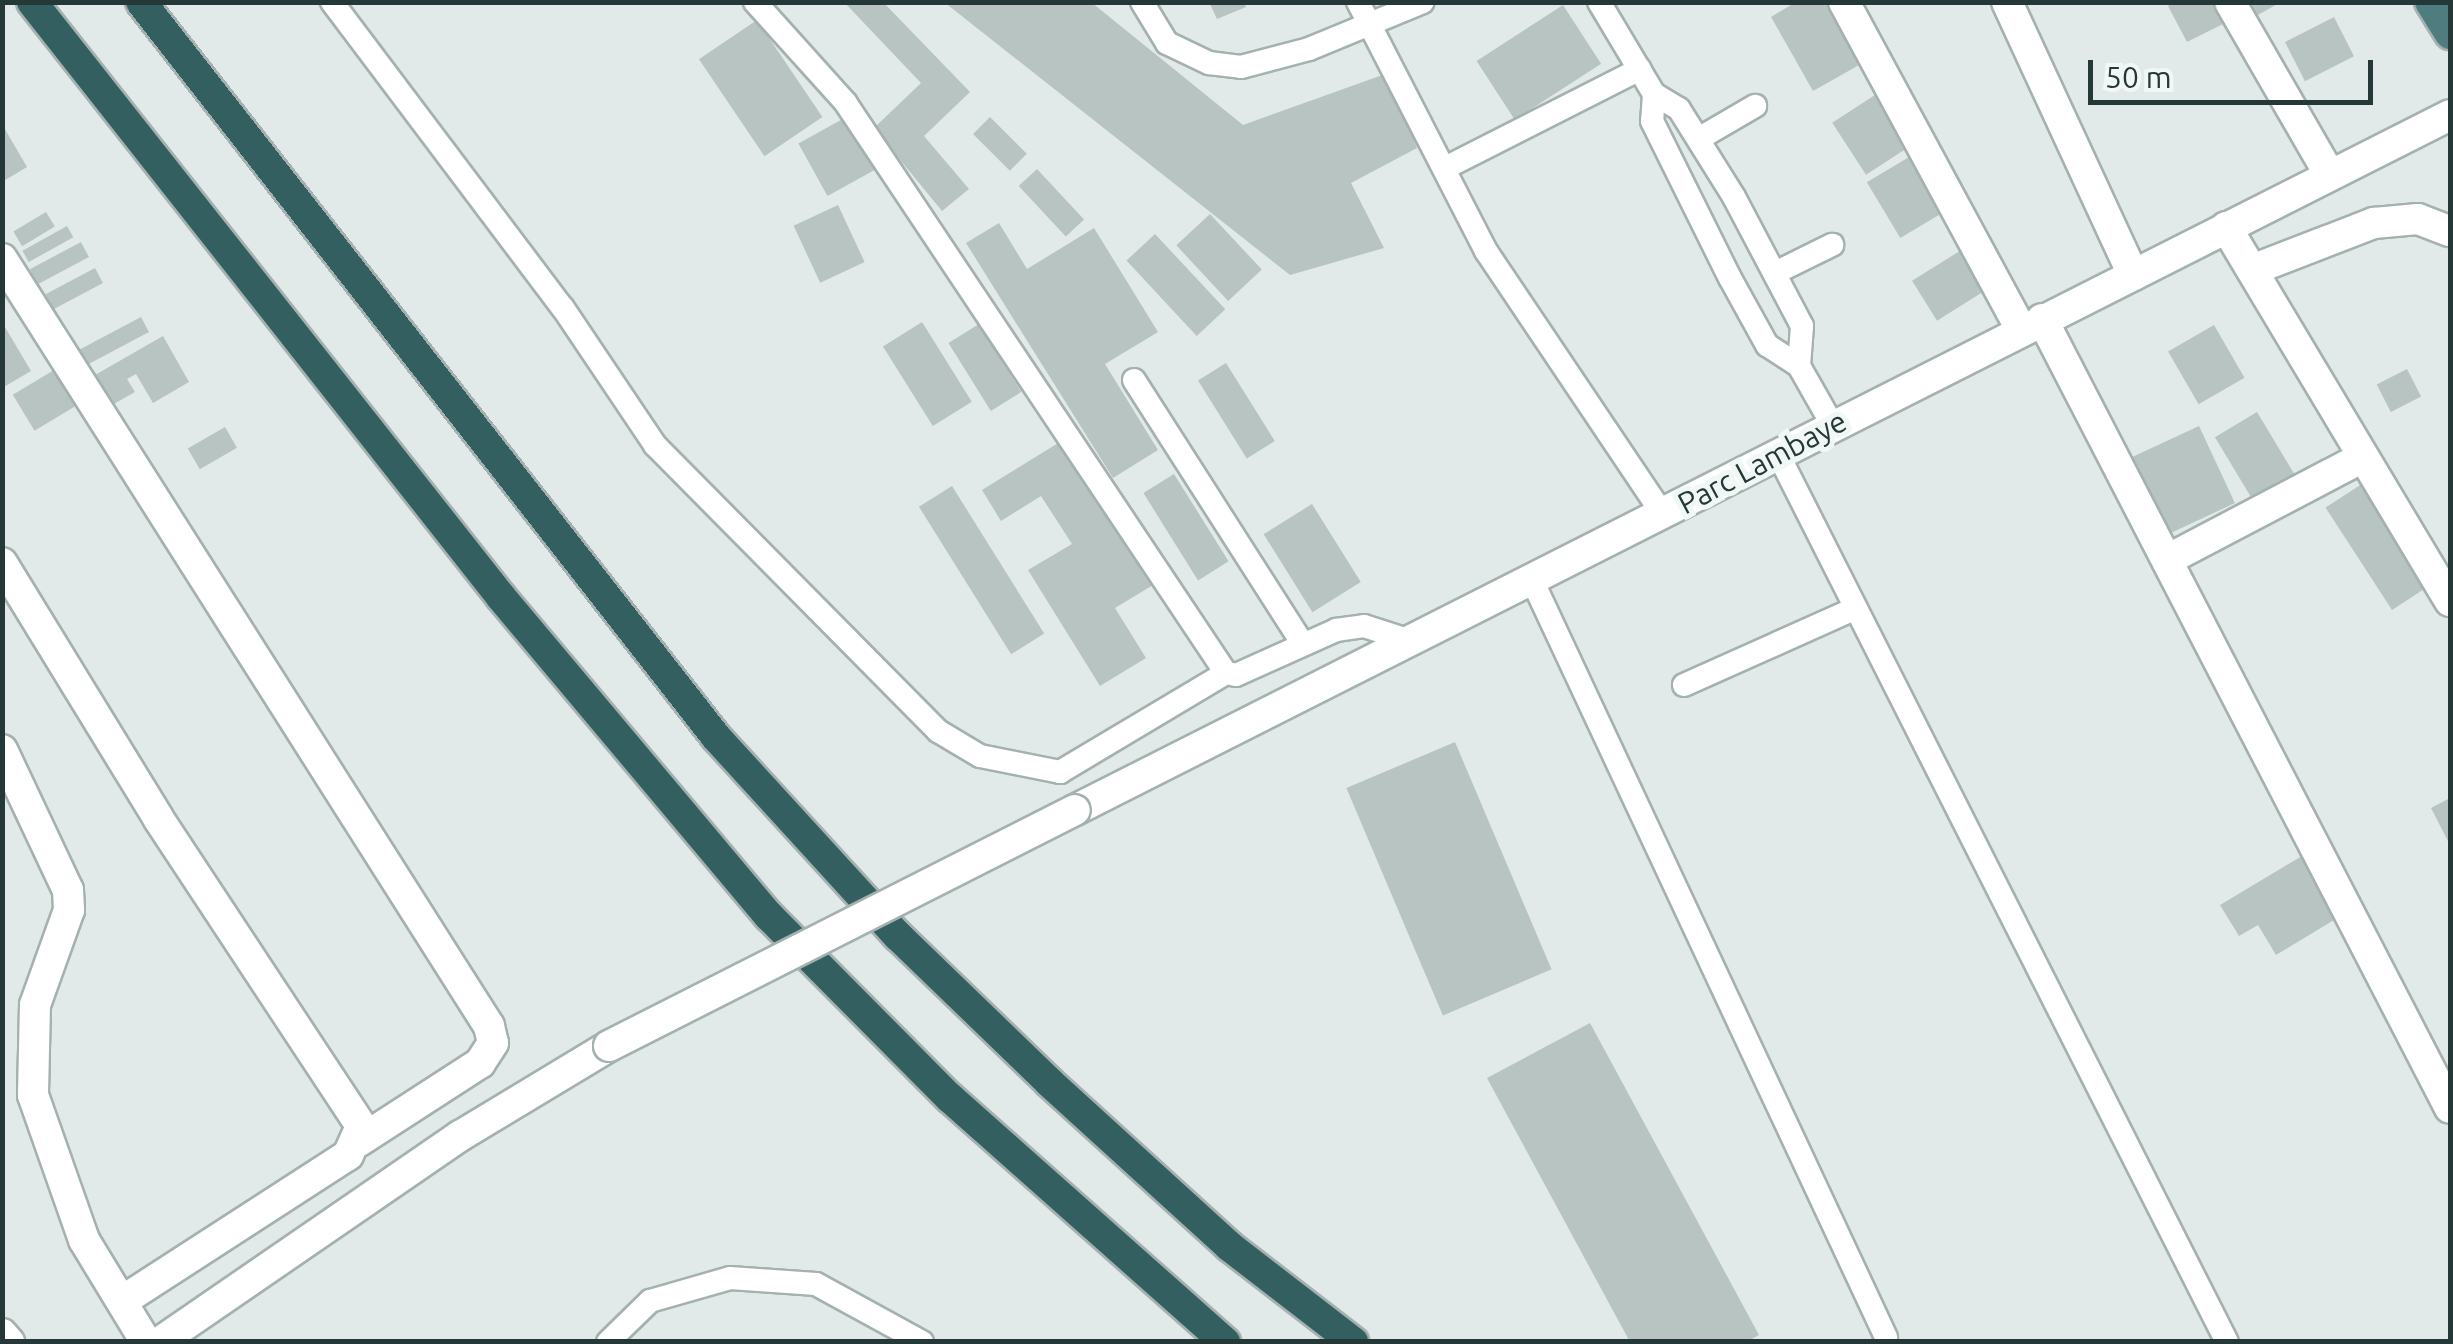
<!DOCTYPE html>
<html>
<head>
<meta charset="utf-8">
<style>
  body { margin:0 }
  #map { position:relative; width:2453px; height:1344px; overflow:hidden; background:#e1eae8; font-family:Ubuntu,sans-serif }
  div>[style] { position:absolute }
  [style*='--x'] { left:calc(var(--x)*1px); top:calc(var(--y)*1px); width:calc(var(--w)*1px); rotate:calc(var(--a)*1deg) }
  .building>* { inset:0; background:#b7c4c2; transform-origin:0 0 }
  .roads { filter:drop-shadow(2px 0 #a5b1b0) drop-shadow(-2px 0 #a5b1b0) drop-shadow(0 2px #a5b1b0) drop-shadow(0 -2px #a5b1b0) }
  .service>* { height:22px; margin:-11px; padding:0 11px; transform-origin:11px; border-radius:11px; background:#fff }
  .minor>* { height:30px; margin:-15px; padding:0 15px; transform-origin:15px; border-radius:15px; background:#fff }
  .tertiary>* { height:30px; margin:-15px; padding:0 15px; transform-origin:15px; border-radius:15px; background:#fff }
  .trunk>* { height:30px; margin:-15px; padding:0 15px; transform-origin:15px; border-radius:15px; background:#4f7c7e }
  .motorway>* { height:30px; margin:-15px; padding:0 15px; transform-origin:15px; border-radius:15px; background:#335f61 }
  .bridges { filter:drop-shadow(2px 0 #a5b1b0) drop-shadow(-2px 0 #a5b1b0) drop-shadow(0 2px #a5b1b0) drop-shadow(0 -2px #a5b1b0) }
  .tertiary-bridge>* { height:30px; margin:-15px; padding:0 15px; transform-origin:15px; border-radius:15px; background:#fff }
  span { translate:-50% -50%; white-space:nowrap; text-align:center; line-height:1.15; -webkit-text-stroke:10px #f1f7f5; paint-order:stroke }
  .street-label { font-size:30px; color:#243838 }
  .frame { position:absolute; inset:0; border:5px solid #243838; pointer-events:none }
  .scale { position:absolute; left:2088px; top:60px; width:285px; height:45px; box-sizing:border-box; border:5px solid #243838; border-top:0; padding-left:12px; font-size:30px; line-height:35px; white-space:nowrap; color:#243838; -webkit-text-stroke:8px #f1f7f5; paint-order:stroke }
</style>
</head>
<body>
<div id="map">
  <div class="building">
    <i style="clip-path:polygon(844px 2px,883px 2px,970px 92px,924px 136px,969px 189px,942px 211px,874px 128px,921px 83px)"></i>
    <i style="clip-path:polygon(944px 2px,1091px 2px,1243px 125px,1388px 73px,1417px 148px,1351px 183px,1384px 248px,1290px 275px)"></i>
    <i style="clip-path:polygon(1209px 2px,1244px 2px,1246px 7px,1217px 19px)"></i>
    <i style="clip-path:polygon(1796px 2px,1827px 2px,1861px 64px,1813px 91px,1771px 17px)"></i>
    <i style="clip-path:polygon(2176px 2px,2224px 2px,2233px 19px,2187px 42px,2168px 6px)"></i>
    <i style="clip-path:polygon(2248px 2px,2281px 2px,2256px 16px)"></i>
    <i style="left:1563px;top:5px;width:70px;height:103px;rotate:57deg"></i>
    <i style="left:2334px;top:17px;width:44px;height:55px;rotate:63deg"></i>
    <i style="left:757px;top:20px;width:117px;height:70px;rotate:56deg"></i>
    <i style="left:1875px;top:95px;width:62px;height:51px;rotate:57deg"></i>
    <i style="left:850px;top:115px;width:60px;height:59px;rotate:61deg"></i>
    <i style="left:990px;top:117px;width:52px;height:24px;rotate:45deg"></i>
    <i style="clip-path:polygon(2px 124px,27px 167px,2px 182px)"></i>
    <i style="left:1914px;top:154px;width:65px;height:55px;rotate:59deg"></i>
    <i style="left:1037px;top:169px;width:69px;height:25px;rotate:47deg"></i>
    <i style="left:838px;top:205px;width:63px;height:49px;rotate:65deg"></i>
    <i style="left:46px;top:212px;width:17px;height:38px;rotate:59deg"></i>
    <i style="left:1210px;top:214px;width:76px;height:46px;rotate:47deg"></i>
    <i style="clip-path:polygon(999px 223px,1027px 269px,1094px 228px,1158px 332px,1105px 364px,1158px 450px,1113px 478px,966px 243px)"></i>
    <i style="left:67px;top:226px;width:13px;height:51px;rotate:61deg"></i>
    <i style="left:1155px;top:234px;width:103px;height:39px;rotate:47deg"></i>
    <i style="left:81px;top:242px;width:17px;height:58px;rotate:62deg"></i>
    <i style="left:1963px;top:249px;width:47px;height:60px;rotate:58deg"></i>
    <i style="left:95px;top:268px;width:17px;height:56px;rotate:62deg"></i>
    <i style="left:141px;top:317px;width:17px;height:71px;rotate:62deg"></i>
    <i style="clip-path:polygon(2px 322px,31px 371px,2px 388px)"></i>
    <i style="left:922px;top:322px;width:94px;height:46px;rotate:58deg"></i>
    <i style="left:979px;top:324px;width:80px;height:36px;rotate:58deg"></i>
    <i style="left:2214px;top:325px;width:61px;height:53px;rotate:60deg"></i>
    <i style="clip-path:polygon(163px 336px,189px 382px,153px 403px,136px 374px,127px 379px,135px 392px,112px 405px,95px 375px)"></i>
    <i style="left:1226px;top:363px;width:92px;height:33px;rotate:58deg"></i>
    <i style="left:2407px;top:369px;width:31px;height:34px;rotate:63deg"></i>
    <i style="left:54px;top:370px;width:42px;height:48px;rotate:59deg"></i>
    <i style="left:2257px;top:412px;width:75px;height:49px;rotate:59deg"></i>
    <i style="left:2199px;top:426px;width:85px;height:76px;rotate:65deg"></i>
    <i style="left:225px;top:427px;width:24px;height:43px;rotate:60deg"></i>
    <i style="clip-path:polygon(1068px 437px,1158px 582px,1115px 608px,1146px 658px,1100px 686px,1028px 570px,1072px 544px,1041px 496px,1001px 521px,982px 490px)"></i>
    <i style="left:1174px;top:474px;width:103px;height:36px;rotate:58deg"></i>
    <i style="left:2365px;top:482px;width:122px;height:47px;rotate:57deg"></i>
    <i style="left:952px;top:486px;width:174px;height:39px;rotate:58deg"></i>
    <i style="left:1312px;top:504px;width:92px;height:57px;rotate:58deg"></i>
    <i style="left:1455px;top:742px;width:247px;height:118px;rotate:67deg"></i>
    <i style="clip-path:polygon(2450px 798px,2450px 845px,2431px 808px)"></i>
    <i style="clip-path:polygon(2302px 856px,2339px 917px,2276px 955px,2258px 925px,2239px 936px,2220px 905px)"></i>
    <i style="clip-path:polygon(1590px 1023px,1759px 1335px,1746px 1342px,1630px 1342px,1487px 1078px)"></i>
  </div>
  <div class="roads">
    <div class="service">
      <i style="--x:332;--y:2;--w:383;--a:53"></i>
      <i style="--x:563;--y:308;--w:165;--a:56.1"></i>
      <i style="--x:655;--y:445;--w:402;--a:45.3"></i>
      <i style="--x:938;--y:731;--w:49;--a:30.8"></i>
      <i style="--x:980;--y:756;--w:82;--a:11.3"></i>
      <i style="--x:1060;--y:772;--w:193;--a:-30.8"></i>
      <i style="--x:1226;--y:673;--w:10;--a:11"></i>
      <i style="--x:1236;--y:675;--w:110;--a:-24.2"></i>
      <i style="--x:1336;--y:630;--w:28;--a:-8"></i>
      <i style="--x:1364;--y:626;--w:49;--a:17.7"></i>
      <i style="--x:755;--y:2;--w:135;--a:48"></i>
      <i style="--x:845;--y:102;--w:686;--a:56.29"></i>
      <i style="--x:1142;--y:2;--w:48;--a:58.6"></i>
      <i style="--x:1167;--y:43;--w:47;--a:25.5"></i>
      <i style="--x:1209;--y:63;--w:32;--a:7"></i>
      <i style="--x:1241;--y:67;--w:70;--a:-14.8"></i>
      <i style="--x:1309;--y:49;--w:123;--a:-22.4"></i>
      <i style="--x:1358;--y:2;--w:280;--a:62.8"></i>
      <i style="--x:1486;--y:251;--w:317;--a:56.1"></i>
      <i style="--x:1599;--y:2;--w:107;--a:59.1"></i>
      <i style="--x:1654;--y:94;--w:29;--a:31"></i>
      <i style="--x:1679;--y:109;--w:104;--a:58"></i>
      <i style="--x:1734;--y:197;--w:146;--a:62.2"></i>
      <i style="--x:1802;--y:326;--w:40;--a:94.3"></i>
      <i style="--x:1654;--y:94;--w:27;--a:94"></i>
      <i style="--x:1652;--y:121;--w:175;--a:63.6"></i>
      <i style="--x:1730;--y:278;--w:77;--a:61.1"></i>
      <i style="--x:1767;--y:345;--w:38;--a:33"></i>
      <i style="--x:1799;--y:366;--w:67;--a:60.4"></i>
      <i style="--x:1700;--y:138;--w:64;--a:-30.2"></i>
      <i style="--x:1447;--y:167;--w:216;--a:-26.9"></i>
      <i style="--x:1775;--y:273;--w:64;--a:-26.2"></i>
      <i style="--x:1134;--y:380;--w:313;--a:57.4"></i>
      <i style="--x:1777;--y:452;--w:997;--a:63.18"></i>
      <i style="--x:1532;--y:580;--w:836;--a:64.94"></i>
      <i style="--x:1684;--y:685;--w:188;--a:-24.1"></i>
      <i style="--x:608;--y:1342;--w:59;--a:-44.3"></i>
      <i style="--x:650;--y:1301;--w:83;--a:-16"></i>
      <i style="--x:730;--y:1278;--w:86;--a:4"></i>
      <i style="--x:816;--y:1284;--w:121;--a:28.7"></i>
    </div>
    <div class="minor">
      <i style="--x:1844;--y:2;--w:370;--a:61.6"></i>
      <i style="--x:2007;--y:2;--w:301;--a:65.2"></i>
      <i style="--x:2230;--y:2;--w:200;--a:60"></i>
      <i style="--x:2226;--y:227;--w:436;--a:59.1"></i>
      <i style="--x:2;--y:259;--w:909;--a:57.59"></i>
      <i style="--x:489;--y:1026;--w:17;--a:77"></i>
      <i style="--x:493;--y:1043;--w:24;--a:123"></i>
      <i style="--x:480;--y:1063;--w:145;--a:147.1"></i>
      <i style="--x:2252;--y:270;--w:131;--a:-21.1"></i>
      <i style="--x:2374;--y:223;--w:44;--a:-5.2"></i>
      <i style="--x:2418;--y:219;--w:34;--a:21"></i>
      <i style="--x:2042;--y:319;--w:888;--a:62.66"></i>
      <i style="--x:2167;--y:560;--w:221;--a:-27.7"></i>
      <i style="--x:2;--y:563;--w:299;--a:58.5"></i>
      <i style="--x:158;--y:818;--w:369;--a:56.6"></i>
      <i style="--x:361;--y:1126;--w:32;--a:114"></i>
      <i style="--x:348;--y:1155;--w:269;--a:147.1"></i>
      <i style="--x:2;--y:750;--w:155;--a:64.8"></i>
      <i style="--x:68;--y:890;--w:20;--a:87"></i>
      <i style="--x:69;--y:910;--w:101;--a:109.7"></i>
      <i style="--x:35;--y:1005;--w:90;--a:91.3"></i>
      <i style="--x:33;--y:1095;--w:154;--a:70.6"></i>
      <i style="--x:84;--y:1240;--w:119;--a:58.7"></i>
      <i style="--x:2;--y:1334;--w:11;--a:49"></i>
    </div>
    <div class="tertiary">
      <i style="--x:1075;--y:810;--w:1541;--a:-26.81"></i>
      <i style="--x:160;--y:1342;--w:364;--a:-34.5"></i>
      <i style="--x:460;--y:1136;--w:174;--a:-31.1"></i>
    </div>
    <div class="trunk">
      <i style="--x:2430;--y:2;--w:38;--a:58"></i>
    </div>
    <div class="motorway">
      <i style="--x:32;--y:2;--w:758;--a:51.75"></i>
      <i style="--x:501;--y:597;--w:417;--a:50"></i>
      <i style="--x:769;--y:916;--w:257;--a:45.2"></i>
      <i style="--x:950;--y:1098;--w:368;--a:41.6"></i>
      <i style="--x:141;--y:2;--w:933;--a:51.96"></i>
      <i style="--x:716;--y:737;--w:270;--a:47.6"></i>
      <i style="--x:898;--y:936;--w:210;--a:44"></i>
      <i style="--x:1049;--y:1082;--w:244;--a:42.3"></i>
      <i style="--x:1229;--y:1246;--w:157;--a:37.7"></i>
    </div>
  </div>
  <div class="bridges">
    <div class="tertiary-bridge">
      <i style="--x:609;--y:1046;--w:522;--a:-26.86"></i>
    </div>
  </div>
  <div class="street-label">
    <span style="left:1762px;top:462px;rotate:-28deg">Parc Lambaye</span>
  </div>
  <div class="frame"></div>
  <div class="scale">50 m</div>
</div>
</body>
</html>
